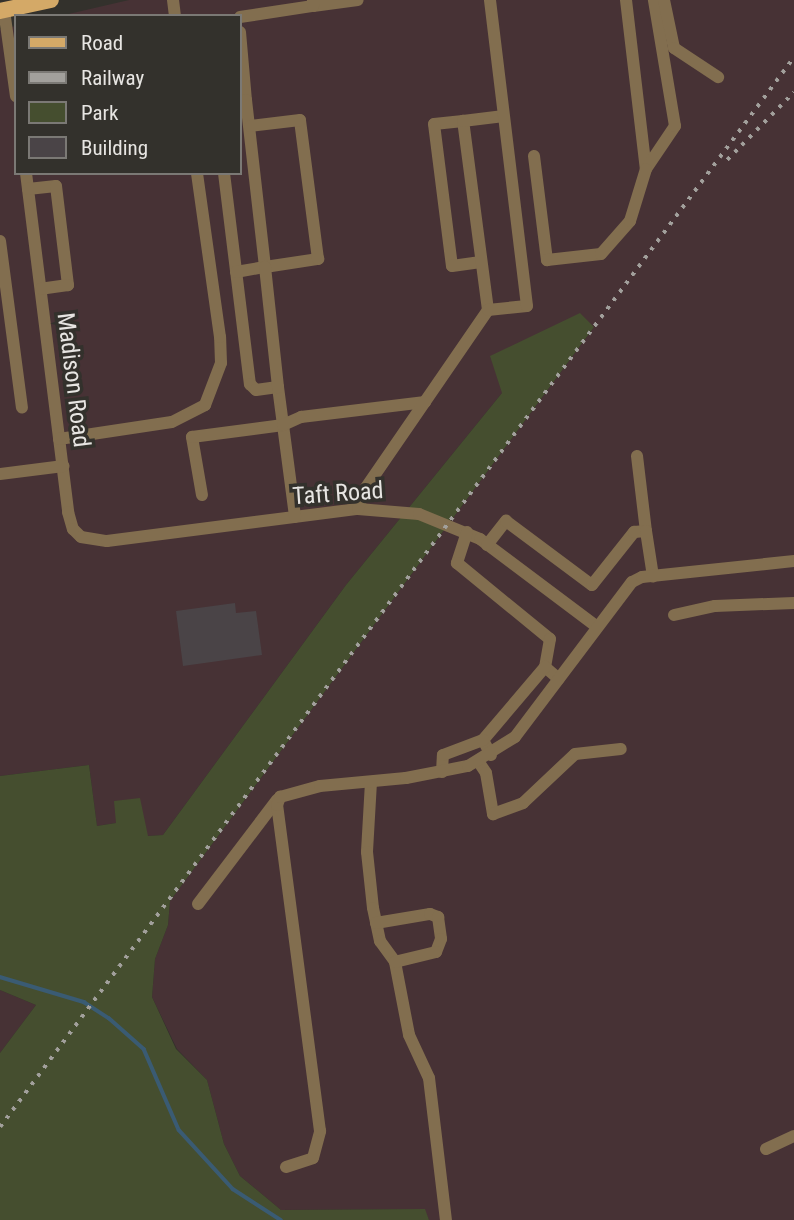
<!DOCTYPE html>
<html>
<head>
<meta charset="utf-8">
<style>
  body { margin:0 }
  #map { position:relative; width:794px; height:1220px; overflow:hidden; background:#33312c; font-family:"Roboto Condensed",sans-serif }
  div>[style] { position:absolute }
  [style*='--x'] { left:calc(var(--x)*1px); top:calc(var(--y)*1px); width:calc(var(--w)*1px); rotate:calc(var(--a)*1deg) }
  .industrial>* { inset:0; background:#473235 }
  .green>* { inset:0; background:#454e2f }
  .stream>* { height:3.5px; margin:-1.75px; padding:0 1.75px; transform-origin:1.75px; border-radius:1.75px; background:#3a5b73 }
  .building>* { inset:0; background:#4a4447 }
  .minor>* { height:12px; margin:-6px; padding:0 6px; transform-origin:6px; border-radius:6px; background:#826e4f }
  .major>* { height:16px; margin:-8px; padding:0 8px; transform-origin:8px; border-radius:8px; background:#d4a967 }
  .rail>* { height:3.5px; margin-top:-1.75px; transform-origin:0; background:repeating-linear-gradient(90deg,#a2a09c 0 3.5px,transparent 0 10.5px) }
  span { translate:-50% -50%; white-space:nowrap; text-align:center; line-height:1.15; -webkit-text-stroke:7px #33312c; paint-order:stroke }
  .street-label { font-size:24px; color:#e7e5e2 }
  .legend { position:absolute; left:14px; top:14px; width:228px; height:161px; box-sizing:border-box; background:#33312c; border:2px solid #7b7975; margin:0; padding:9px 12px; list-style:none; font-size:21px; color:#e7e5e2 }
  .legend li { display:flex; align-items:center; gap:14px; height:35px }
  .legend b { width:35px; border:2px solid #7b7975 }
</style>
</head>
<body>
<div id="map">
  <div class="industrial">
    <i style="clip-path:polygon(129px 0,794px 0,794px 1220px,429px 1220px,424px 1209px,281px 1210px,240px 1176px,224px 1144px,207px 1080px,177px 1049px,152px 997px,155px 959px,168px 925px,170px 901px,594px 327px,502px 393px,346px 585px,163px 835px,148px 836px,116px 823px,97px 826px,89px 765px,0 776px,0 29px,16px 26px,16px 173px,240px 173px,240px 16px,60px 16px)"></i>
    <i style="clip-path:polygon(0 990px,36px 1005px,0 1053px)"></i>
  </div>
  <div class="green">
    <i style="clip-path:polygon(580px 313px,594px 327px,170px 901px,168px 925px,155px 959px,152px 997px,176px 1049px,207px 1080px,224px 1144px,240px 1176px,281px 1210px,425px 1209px,429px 1220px,0 1220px,0 1053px,36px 1005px,0 990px,0 776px,89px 765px,97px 826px,116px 823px,114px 801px,140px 798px,148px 836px,163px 835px,346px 585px,502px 393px,490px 356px)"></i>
  </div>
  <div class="stream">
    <i style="--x:0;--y:977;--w:88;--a:16.6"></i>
    <i style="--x:84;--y:1002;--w:30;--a:33"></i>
    <i style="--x:109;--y:1018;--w:47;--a:41.5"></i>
    <i style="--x:144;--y:1049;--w:88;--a:66.6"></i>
    <i style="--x:179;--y:1130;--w:80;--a:47.5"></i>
    <i style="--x:233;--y:1189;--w:57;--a:32.9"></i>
  </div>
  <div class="building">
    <i style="clip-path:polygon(235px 603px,236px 613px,256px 611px,262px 655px,183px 666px,176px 611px)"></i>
  </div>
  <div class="minor">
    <i style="--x:173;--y:0;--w:16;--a:83"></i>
    <i style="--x:626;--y:0;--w:170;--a:83.3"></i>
    <i style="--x:646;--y:169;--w:52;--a:-56"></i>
    <i style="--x:675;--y:126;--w:128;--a:-99.5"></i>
    <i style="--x:664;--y:0;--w:49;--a:78.2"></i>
    <i style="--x:674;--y:48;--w:53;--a:33.4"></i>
    <i style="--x:313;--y:6;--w:45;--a:-7.6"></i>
    <i style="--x:4;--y:10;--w:87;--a:82.1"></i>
    <i style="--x:240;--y:17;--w:74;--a:-8.6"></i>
    <i style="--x:313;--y:6;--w:6;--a:-90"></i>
    <i style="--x:240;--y:32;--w:68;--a:85"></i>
    <i style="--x:240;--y:101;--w:6;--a:-9"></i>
    <i style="--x:246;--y:100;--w:168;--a:83.5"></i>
    <i style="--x:265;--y:267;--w:54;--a:-8.6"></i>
    <i style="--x:318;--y:259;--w:140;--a:-97.4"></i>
    <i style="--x:300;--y:120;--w:50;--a:173.2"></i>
    <i style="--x:463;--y:121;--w:29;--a:174"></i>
    <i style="--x:434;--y:124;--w:143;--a:82.8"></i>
    <i style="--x:452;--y:266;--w:29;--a:-8"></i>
    <i style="--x:534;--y:156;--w:105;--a:82.9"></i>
    <i style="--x:547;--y:260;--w:54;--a:-6.3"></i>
    <i style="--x:601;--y:254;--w:44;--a:-48.7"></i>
    <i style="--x:630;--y:221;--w:54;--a:-72.9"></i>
    <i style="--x:26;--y:173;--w:342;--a:82.9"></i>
    <i style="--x:68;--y:512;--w:18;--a:74"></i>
    <i style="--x:73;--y:529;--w:11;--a:45"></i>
    <i style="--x:81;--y:537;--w:26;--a:9"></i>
    <i style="--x:107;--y:541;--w:253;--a:-7.3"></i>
    <i style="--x:358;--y:509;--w:61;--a:4.7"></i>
    <i style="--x:419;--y:514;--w:66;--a:22.3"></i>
    <i style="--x:480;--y:539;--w:146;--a:36.9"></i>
    <i style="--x:224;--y:173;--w:213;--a:83"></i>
    <i style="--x:250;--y:384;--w:8;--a:45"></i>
    <i style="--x:256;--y:390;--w:22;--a:-8"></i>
    <i style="--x:278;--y:387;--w:131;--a:82.5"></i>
    <i style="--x:28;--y:189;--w:28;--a:-6"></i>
    <i style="--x:56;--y:186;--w:100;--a:83.1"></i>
    <i style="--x:68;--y:285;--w:27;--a:172"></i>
    <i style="--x:0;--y:241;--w:168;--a:82.5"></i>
    <i style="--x:236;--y:272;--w:29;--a:-10"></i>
    <i style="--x:265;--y:267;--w:121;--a:83.8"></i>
    <i style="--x:488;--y:310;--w:191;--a:-97.5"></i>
    <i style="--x:463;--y:121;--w:39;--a:-7"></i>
    <i style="--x:59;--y:439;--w:114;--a:-8.6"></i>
    <i style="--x:172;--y:422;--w:37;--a:-27"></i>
    <i style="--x:205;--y:405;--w:45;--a:-69.1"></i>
    <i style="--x:221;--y:363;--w:26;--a:-92"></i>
    <i style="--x:220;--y:337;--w:166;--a:-98"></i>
    <i style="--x:637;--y:456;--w:76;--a:83.2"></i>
    <i style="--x:0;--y:474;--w:64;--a:-7.2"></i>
    <i style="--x:202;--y:495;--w:59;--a:-99.8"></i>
    <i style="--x:192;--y:437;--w:92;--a:-7.5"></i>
    <i style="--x:283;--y:425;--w:20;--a:-24"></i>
    <i style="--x:301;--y:417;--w:125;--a:-6.9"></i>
    <i style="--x:358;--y:509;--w:21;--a:-71"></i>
    <i style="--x:365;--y:489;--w:217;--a:-55.5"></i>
    <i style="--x:488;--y:310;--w:39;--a:-6"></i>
    <i style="--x:527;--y:306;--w:308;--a:-96.9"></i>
    <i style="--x:467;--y:532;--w:33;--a:108"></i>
    <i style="--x:457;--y:563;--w:120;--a:39.3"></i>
    <i style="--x:550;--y:639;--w:28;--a:100"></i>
    <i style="--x:545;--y:667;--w:18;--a:41"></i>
    <i style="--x:487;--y:545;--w:31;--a:-52"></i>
    <i style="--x:506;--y:521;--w:107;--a:36.7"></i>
    <i style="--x:592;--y:585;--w:68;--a:-51.6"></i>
    <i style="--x:634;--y:532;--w:12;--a:-5"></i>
    <i style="--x:646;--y:531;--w:46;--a:81.2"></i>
    <i style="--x:674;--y:615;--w:42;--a:-12.4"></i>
    <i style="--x:715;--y:606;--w:79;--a:-2.2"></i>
    <i style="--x:491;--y:755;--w:17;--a:-118"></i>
    <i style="--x:483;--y:740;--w:96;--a:-49.7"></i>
    <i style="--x:478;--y:761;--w:14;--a:56"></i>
    <i style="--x:486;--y:773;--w:42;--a:80.3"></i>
    <i style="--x:493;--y:814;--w:32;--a:-20"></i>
    <i style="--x:523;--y:803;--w:71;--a:-43.3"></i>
    <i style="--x:575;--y:754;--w:46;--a:-6.2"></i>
    <i style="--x:442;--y:772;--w:17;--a:-87"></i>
    <i style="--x:443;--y:755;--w:43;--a:-20.6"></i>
    <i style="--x:371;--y:782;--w:70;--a:93.3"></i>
    <i style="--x:367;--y:852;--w:56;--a:83.9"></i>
    <i style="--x:373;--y:908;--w:34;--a:78"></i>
    <i style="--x:380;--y:941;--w:26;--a:54"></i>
    <i style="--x:395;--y:962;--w:74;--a:79.1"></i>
    <i style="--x:409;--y:1035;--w:47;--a:65.1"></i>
    <i style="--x:429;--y:1078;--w:143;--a:83.2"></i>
    <i style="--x:198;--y:904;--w:131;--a:-52.8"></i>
    <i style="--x:376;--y:923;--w:55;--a:-9.5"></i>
    <i style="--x:430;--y:914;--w:9;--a:21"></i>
    <i style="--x:438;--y:917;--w:22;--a:82"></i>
    <i style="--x:441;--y:939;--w:14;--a:111"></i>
    <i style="--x:436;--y:952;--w:42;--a:166.3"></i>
    <i style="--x:766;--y:1149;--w:31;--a:-25"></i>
    <i style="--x:286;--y:1167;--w:28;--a:-18"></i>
    <i style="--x:313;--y:1158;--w:28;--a:-75"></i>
    <i style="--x:320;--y:1131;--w:329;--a:-97.5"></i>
    <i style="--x:277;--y:805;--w:9;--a:-69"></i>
    <i style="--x:280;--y:797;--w:41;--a:-15.4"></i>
    <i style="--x:320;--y:786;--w:86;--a:-5.3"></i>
    <i style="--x:406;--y:778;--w:63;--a:-11"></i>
    <i style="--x:468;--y:766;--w:55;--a:-31.7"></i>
    <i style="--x:515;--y:737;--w:194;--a:-53"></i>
    <i style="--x:632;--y:582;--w:11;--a:-27"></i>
    <i style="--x:642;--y:577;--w:153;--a:-6"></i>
  </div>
  <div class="major">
    <i style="--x:0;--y:11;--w:52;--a:-12.2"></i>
  </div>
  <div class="rail">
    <i style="--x:727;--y:160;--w:95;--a:-45.4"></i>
    <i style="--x:0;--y:1127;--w:1332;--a:-53.42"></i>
  </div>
  <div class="street-label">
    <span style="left:73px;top:380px;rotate:83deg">Madison Road</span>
    <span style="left:338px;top:494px;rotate:-4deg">Taft Road</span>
  </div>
  <ul class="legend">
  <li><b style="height:9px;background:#d4a967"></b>Road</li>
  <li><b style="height:9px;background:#a2a09c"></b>Railway</li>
  <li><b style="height:19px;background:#454e2f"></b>Park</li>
  <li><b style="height:19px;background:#4a4447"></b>Building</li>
  </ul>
</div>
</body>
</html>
